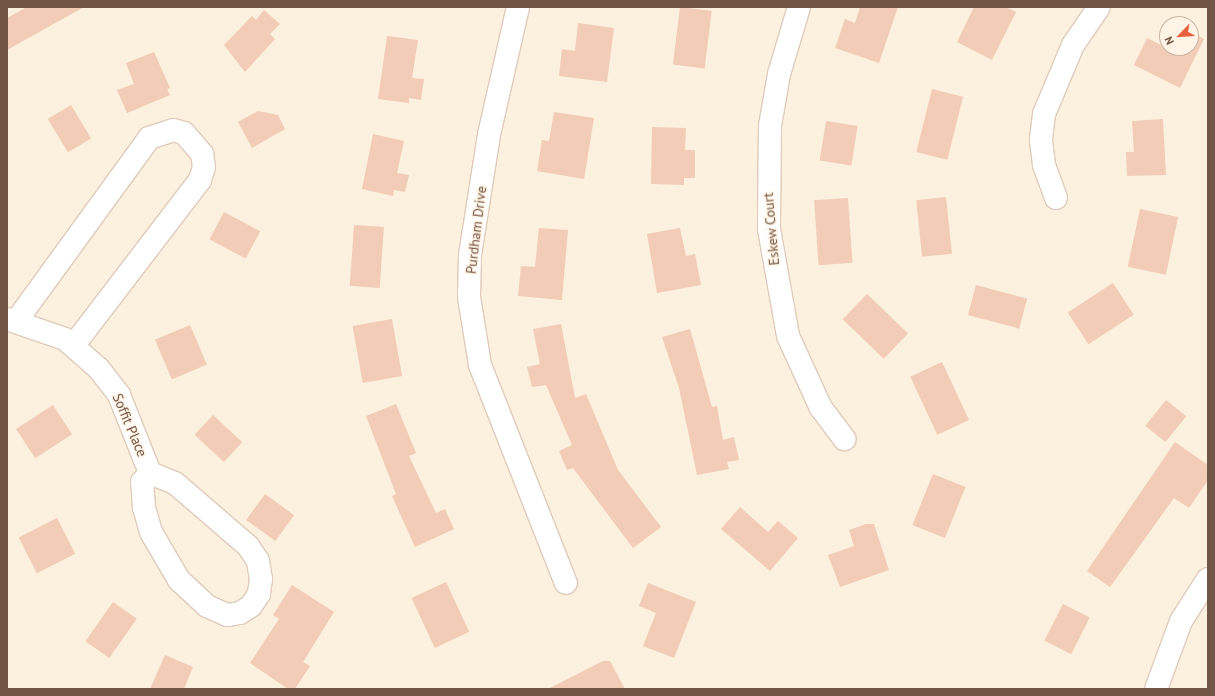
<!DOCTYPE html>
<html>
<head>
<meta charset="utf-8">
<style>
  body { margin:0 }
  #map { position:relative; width:1215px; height:696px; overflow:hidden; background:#fcf0de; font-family:"PT Sans",sans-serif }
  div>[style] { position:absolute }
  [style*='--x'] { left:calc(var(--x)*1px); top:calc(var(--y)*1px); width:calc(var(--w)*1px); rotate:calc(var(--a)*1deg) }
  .building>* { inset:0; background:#f2ccb6; transform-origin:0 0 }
  .roads { filter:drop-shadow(1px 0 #e0cbbb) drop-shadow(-1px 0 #e0cbbb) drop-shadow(0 1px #e0cbbb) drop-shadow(0 -1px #e0cbbb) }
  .minor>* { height:22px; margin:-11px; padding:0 11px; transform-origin:11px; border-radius:11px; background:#fff }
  span { translate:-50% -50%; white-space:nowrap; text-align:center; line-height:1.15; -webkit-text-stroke:3px #fff4e5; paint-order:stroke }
  .street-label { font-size:14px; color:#735546 }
  .frame { position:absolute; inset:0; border:8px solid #735546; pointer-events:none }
  .north { position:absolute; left:1159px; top:16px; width:40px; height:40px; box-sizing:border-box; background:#fff4e5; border:1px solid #c7b4a5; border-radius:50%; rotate:245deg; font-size:11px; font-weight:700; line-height:16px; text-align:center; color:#735546 }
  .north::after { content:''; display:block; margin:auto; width:14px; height:18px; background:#ea6040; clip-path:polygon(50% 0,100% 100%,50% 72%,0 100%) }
</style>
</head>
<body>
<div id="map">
  <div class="building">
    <i style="clip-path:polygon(27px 7px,84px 7px,7px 50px,7px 18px)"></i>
    <i style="left:680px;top:7px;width:32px;height:58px;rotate:7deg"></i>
    <i style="clip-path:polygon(860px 7px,898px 7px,879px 63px,835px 48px,845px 19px,855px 23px)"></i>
    <i style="clip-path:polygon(974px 7px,1006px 7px,1016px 12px,992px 60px,957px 42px)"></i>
    <i style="clip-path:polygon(264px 10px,280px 24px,270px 34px,275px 39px,245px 72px,224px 45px,252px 16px,256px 20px)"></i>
    <i style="clip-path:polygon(578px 23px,614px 28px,607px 82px,559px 76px,562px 49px,575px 51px)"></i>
    <i style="clip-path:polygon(1191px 32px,1204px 39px,1180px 88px,1134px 65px,1147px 38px,1165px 47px,1167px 43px,1167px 48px,1191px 48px)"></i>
    <i style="clip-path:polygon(387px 36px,418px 40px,412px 78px,424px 79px,421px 100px,409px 98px,409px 103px,378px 99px)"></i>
    <i style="clip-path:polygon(154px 52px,170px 88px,167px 89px,170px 95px,127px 113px,117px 90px,134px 84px,126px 63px)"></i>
    <i style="left:932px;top:89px;width:32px;height:65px;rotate:14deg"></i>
    <i style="left:71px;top:105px;width:39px;height:27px;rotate:59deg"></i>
    <i style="clip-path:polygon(258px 111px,278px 115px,285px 129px,252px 148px,238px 122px)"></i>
    <i style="clip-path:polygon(554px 112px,594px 118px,584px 179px,537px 171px,542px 140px,549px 141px)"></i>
    <i style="clip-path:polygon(1163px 119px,1166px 175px,1127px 176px,1126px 152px,1134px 152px,1132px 121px)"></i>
    <i style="left:826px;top:121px;width:32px;height:40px;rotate:9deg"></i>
    <i style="clip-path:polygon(652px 127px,686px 128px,685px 150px,695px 150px,695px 178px,684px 178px,684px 185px,651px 184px)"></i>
    <i style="clip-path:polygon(373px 134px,404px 141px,397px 173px,409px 175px,405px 192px,394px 190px,393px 196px,362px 189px)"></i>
    <i style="left:946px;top:197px;width:57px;height:30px;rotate:84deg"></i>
    <i style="left:848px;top:198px;width:65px;height:34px;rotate:86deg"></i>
    <i style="left:1140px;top:209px;width:39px;height:59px;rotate:12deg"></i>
    <i style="left:224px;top:212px;width:41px;height:31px;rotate:28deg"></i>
    <i style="left:354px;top:225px;width:30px;height:61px;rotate:4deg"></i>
    <i style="clip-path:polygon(539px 228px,568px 230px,562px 300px,518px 296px,521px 266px,535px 267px)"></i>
    <i style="clip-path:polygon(680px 228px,686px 256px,695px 254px,701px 285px,657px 293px,647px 234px)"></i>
    <i style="left:1113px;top:283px;width:38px;height:54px;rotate:57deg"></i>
    <i style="left:976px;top:285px;width:53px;height:31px;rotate:15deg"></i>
    <i style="left:867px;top:294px;width:57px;height:35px;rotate:44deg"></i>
    <i style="left:392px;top:319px;width:58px;height:40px;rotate:80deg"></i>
    <i style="clip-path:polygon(561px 324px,575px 398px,586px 394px,618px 470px,661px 527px,633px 548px,573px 468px,567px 470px,559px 451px,572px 445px,546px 385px,532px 387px,527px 367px,540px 364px,533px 329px)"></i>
    <i style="left:190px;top:325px;width:43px;height:38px;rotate:67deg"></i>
    <i style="clip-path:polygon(690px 329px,712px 407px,717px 406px,723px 440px,734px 437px,739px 460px,727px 462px,729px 469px,697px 475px,679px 388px,662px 337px)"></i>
    <i style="left:942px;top:362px;width:64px;height:35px;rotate:65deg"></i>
    <i style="left:1166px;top:400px;width:26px;height:33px;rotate:39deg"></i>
    <i style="clip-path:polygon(396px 404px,416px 453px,409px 456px,436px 513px,445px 509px,454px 529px,415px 547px,392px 496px,396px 494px,366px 416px)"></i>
    <i style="left:53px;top:405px;width:35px;height:44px;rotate:57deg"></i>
    <i style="left:213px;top:415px;width:40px;height:27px;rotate:43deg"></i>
    <i style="clip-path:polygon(1175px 442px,1208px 465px,1208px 480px,1189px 508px,1174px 498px,1110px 587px,1087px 571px)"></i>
    <i style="left:933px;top:474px;width:35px;height:55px;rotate:22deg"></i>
    <i style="left:265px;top:494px;width:36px;height:32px;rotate:36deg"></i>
    <i style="clip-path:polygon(740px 507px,768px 532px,778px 521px,798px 538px,770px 571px,721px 529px)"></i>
    <i style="left:57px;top:518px;width:40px;height:43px;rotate:63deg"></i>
    <i style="clip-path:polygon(866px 524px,874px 524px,889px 570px,840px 587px,828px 555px,854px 546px,849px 530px)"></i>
    <i style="left:446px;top:582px;width:55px;height:38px;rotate:65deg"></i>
    <i style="clip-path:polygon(648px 583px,696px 602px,674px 658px,643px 646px,656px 613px,639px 606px)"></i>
    <i style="clip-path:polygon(292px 585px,334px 612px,303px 662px,310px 666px,295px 689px,288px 689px,250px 663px,279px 619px,273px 615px)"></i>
    <i style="left:113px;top:602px;width:29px;height:48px;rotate:35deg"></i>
    <i style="left:1063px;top:604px;width:30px;height:41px;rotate:27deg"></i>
    <i style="clip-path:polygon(165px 655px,193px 667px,184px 689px,150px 689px)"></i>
    <i style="clip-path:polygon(603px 661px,610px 661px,625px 689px,548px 689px)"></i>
  </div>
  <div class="roads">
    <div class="minor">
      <i style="--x:518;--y:7;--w:131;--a:102.8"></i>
      <i style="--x:489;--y:135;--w:121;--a:99"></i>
      <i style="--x:470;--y:255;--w:42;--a:91.4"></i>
      <i style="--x:469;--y:297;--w:69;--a:80.8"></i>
      <i style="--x:480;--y:365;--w:234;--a:68.5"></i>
      <i style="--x:799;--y:7;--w:70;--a:106.6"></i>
      <i style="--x:779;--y:74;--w:53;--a:99.8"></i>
      <i style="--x:770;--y:126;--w:103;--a:90.6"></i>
      <i style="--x:769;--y:229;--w:109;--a:79.9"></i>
      <i style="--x:788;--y:336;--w:79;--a:65.4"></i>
      <i style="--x:821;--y:408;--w:39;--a:53"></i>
      <i style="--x:1056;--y:198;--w:35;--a:-110"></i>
      <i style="--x:1044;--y:165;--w:26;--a:-97"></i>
      <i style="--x:1041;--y:139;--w:25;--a:-83"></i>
      <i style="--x:1044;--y:114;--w:75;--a:-67.2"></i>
      <i style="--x:1073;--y:45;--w:46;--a:-55.6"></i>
      <i style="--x:7;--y:319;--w:61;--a:19"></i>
      <i style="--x:65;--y:339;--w:45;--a:41.4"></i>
      <i style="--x:99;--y:369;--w:33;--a:52"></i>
      <i style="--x:119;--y:395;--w:84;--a:68.3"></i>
      <i style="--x:17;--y:320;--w:225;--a:-54"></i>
      <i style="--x:149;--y:138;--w:25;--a:-18"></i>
      <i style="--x:173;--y:130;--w:11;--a:15"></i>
      <i style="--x:184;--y:133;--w:28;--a:49"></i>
      <i style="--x:202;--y:154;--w:13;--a:81"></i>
      <i style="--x:204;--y:167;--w:14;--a:107"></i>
      <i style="--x:200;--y:180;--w:208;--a:127.4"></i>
      <i style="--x:150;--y:473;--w:27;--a:22"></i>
      <i style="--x:175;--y:483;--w:96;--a:40.8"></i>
      <i style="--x:248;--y:546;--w:18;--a:56"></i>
      <i style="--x:258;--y:561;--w:18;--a:81"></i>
      <i style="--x:261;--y:579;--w:15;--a:98"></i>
      <i style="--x:259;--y:594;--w:14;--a:124"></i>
      <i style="--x:251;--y:606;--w:13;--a:148"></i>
      <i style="--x:240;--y:613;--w:13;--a:171"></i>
      <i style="--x:227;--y:615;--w:22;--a:-156"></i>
      <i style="--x:207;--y:606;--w:38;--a:-137"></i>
      <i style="--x:179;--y:580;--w:56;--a:-120.3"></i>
      <i style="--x:151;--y:532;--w:25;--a:-106"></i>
      <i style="--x:144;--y:508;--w:26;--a:-94"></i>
      <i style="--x:142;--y:482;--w:12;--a:-48"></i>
      <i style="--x:1156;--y:689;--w:72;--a:-69.8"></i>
      <i style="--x:1181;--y:621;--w:50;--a:-57.3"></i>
    </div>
  </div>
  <div class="street-label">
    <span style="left:771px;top:229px;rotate:-95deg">Eskew Court</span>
    <span style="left:476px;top:230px;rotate:-83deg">Purdham Drive</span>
    <span style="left:130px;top:425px;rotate:67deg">Soffit Place</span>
  </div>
  <div class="frame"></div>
  <div class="north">N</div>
</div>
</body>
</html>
